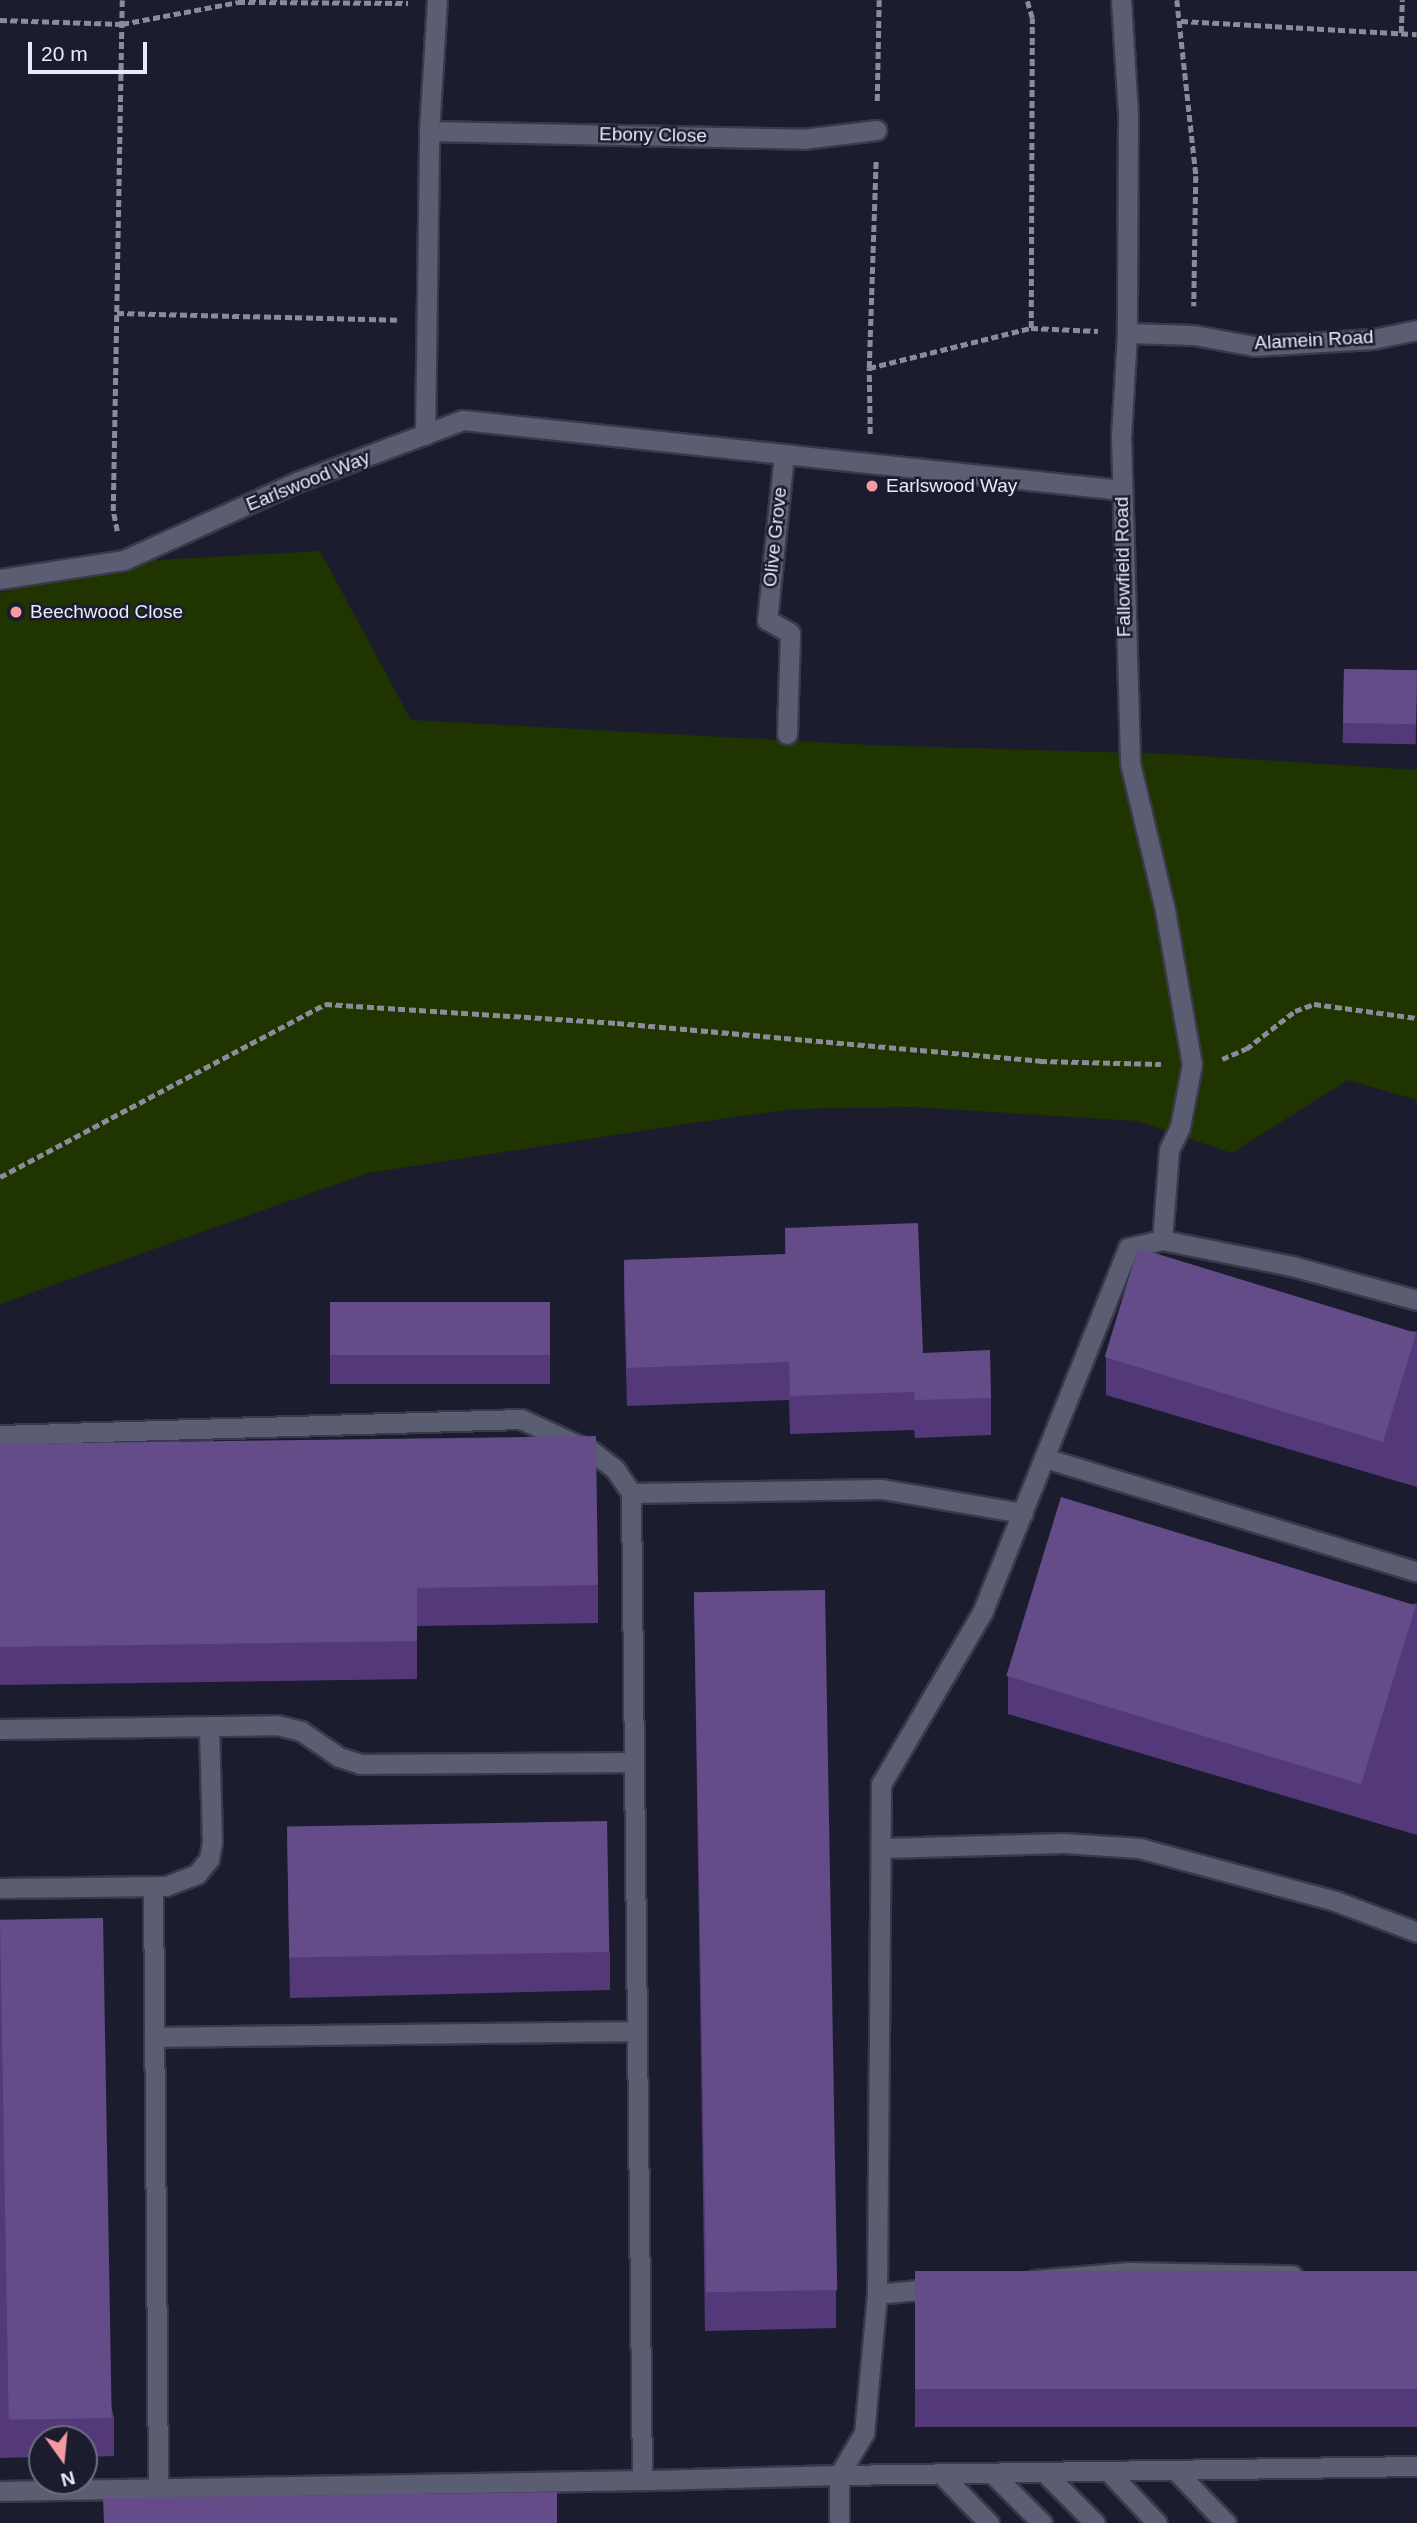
<!DOCTYPE html>
<html>
<head>
<meta charset="utf-8">
<style>
  body { margin:0 }
  #map { position:relative; width:1417px; height:2523px; overflow:hidden; background:#1b1d2f; font-family:Arial,sans-serif }
  div>[style] { position:absolute }
  [style*='--x'] { left:calc(var(--x)*1px); top:calc(var(--y)*1px); width:calc(var(--w)*1px); rotate:calc(var(--a)*1deg) }
  .green>* { inset:0; background:#203400 }
  .path>* { height:4.5px; margin-top:-2.25px; transform-origin:0; background:repeating-linear-gradient(90deg,#8a8c9b 0 7px,transparent 0 10.5px) }
  .roads { filter:drop-shadow(2px 0 #393948) drop-shadow(-2px 0 #393948) drop-shadow(0 2px #393948) drop-shadow(0 -2px #393948) }
  .service>* { height:19px; margin:-9.5px; padding:0 9.5px; transform-origin:9.5px; border-radius:9.5px; background:#5b5d73 }
  .minor>* { height:19px; margin:-9.5px; padding:0 9.5px; transform-origin:9.5px; border-radius:9.5px; background:#5b5d73 }
  .wall>* { inset:0; background:#53397a; transform-origin:0 0 }
  .building>* { inset:0; background:#634c87; transform-origin:0 0 }
  .dots>* { width:19px; height:19px; translate:-50% -50%; box-sizing:border-box; border:4px solid #1b1d2f; border-radius:50% }
  span { translate:-50% -50%; white-space:nowrap; text-align:center; line-height:1.15; -webkit-text-stroke:5px #1b1d2f; paint-order:stroke }
  .street-label { font-size:19px; color:#e9ebf8 }
  .poi-label { font-size:19px; color:#e9ebf8 }
  .left { translate:0 -50%; text-align:left }
  .north { position:absolute; left:28px; top:2425px; width:70px; height:70px; box-sizing:border-box; background:#1b1d2f; border:2px solid #6d6f7f; border-radius:50%; rotate:165deg; font-size:19px; font-weight:700; line-height:28px; text-align:center; color:#e9ebf8 }
  .north::after { content:''; display:block; margin:auto; width:24px; height:32px; background:#f49aa0; clip-path:polygon(50% 0,100% 100%,50% 72%,0 100%) }
  .scale { position:absolute; left:28px; top:42px; width:119px; height:32px; box-sizing:border-box; border:4px solid #e9ebf8; border-top:0; padding-left:9px; font-size:21px; line-height:24px; white-space:nowrap; color:#e9ebf8; -webkit-text-stroke:5px #1b1d2f; paint-order:stroke }
</style>
</head>
<body>
<div id="map">
  <div class="green">
    <i style="clip-path:polygon(320px 551px,411px 720px,870px 745px,1168px 754px,1417px 770px,1417px 1100px,1348px 1080px,1232px 1153px,1137px 1121px,914px 1107px,793px 1109px,692px 1123px,368px 1173px,0 1304px,0 593px,143px 561px)"></i>
  </div>
  <div class="path">
    <i style="--x:1177;--y:0;--w:177;--a:83.8"></i>
    <i style="--x:1196;--y:176;--w:130;--a:90.9"></i>
    <i style="--x:0;--y:20;--w:122;--a:1.9"></i>
    <i style="--x:122;--y:24;--w:118;--a:-10.7"></i>
    <i style="--x:238;--y:2;--w:170;--a:0.3"></i>
    <i style="--x:1181;--y:21;--w:236;--a:3.2"></i>
    <i style="--x:1401;--y:33;--w:33;--a:-88"></i>
    <i style="--x:877;--y:101;--w:101;--a:-88.9"></i>
    <i style="--x:117;--y:313;--w:280;--a:1.4"></i>
    <i style="--x:1031;--y:328;--w:67;--a:2.6"></i>
    <i style="--x:869;--y:368;--w:210;--a:-88.1"></i>
    <i style="--x:870;--y:434;--w:66;--a:-90.9"></i>
    <i style="--x:869;--y:368;--w:167;--a:-13.9"></i>
    <i style="--x:1031;--y:328;--w:310;--a:-89.8"></i>
    <i style="--x:1032;--y:18;--w:19;--a:-106"></i>
    <i style="--x:117;--y:531;--w:20;--a:-101"></i>
    <i style="--x:113;--y:511;--w:511;--a:-88.99"></i>
    <i style="--x:1222;--y:1059;--w:26;--a:-23"></i>
    <i style="--x:1246;--y:1049;--w:62;--a:-37.8"></i>
    <i style="--x:1295;--y:1011;--w:20;--a:-20"></i>
    <i style="--x:1314;--y:1004;--w:104;--a:7.7"></i>
    <i style="--x:0;--y:1177;--w:368;--a:-28"></i>
    <i style="--x:325;--y:1004;--w:293;--a:3.7"></i>
    <i style="--x:617;--y:1023;--w:425;--a:5.1"></i>
    <i style="--x:1040;--y:1061;--w:121;--a:1.4"></i>
  </div>
  <div class="roads">
    <div class="service">
      <i style="--x:1180;--y:1127;--w:25;--a:116"></i>
      <i style="--x:1169;--y:1150;--w:90;--a:94.4"></i>
      <i style="--x:1162;--y:1240;--w:133;--a:11.3"></i>
      <i style="--x:1292;--y:1266;--w:130;--a:15.2"></i>
      <i style="--x:1162;--y:1240;--w:35;--a:167"></i>
      <i style="--x:1128;--y:1248;--w:391;--a:111.8"></i>
      <i style="--x:983;--y:1611;--w:201;--a:120.5"></i>
      <i style="--x:881;--y:1784;--w:510;--a:90.45"></i>
      <i style="--x:877;--y:2294;--w:140;--a:95.3"></i>
      <i style="--x:864;--y:2433;--w:49;--a:120.8"></i>
      <i style="--x:839;--y:2475;--w:578;--a:-0.89"></i>
      <i style="--x:0;--y:1435;--w:521;--a:-1.76"></i>
      <i style="--x:521;--y:1419;--w:79;--a:24.6"></i>
      <i style="--x:593;--y:1452;--w:28;--a:38"></i>
      <i style="--x:615;--y:1469;--w:29;--a:56"></i>
      <i style="--x:1045;--y:1458;--w:389;--a:17"></i>
      <i style="--x:0;--y:1729;--w:277;--a:-0.8"></i>
      <i style="--x:277;--y:1725;--w:25;--a:14"></i>
      <i style="--x:301;--y:1731;--w:46;--a:34.4"></i>
      <i style="--x:339;--y:1757;--w:22;--a:18"></i>
      <i style="--x:360;--y:1764;--w:274;--a:-0.4"></i>
      <i style="--x:881;--y:1848;--w:183;--a:-1.6"></i>
      <i style="--x:1064;--y:1843;--w:75;--a:3.8"></i>
      <i style="--x:1139;--y:1848;--w:203;--a:15.1"></i>
      <i style="--x:1335;--y:1901;--w:88;--a:20.7"></i>
      <i style="--x:153;--y:1887;--w:601;--a:89.52"></i>
      <i style="--x:0;--y:1888;--w:166;--a:-0.7"></i>
      <i style="--x:166;--y:1886;--w:33;--a:-21"></i>
      <i style="--x:197;--y:1874;--w:19;--a:-51"></i>
      <i style="--x:209;--y:1859;--w:17;--a:-80"></i>
      <i style="--x:212;--y:1842;--w:116;--a:-91.5"></i>
      <i style="--x:155;--y:2037;--w:482;--a:-0.7"></i>
      <i style="--x:1035;--y:2280;--w:94;--a:-4.9"></i>
      <i style="--x:1129;--y:2272;--w:163;--a:1.1"></i>
      <i style="--x:877;--y:2294;--w:62;--a:-5.5"></i>
      <i style="--x:1175;--y:2470;--w:74;--a:46.1"></i>
      <i style="--x:1108;--y:2471;--w:71;--a:46.7"></i>
      <i style="--x:1044;--y:2472;--w:72;--a:45"></i>
      <i style="--x:992;--y:2473;--w:71;--a:45"></i>
      <i style="--x:941;--y:2474;--w:69;--a:45.6"></i>
      <i style="--x:0;--y:2491;--w:642;--a:-0.98"></i>
      <i style="--x:839;--y:2523;--w:48;--a:-90"></i>
      <i style="--x:839;--y:2475;--w:197;--a:178.5"></i>
      <i style="--x:642;--y:2480;--w:987;--a:-90.64"></i>
      <i style="--x:631;--y:1493;--w:251;--a:-0.9"></i>
      <i style="--x:882;--y:1489;--w:143;--a:9.7"></i>
    </div>
    <div class="minor">
      <i style="--x:1121;--y:0;--w:116;--a:86.5"></i>
      <i style="--x:1128;--y:116;--w:217;--a:90.3"></i>
      <i style="--x:1127;--y:333;--w:104;--a:93.3"></i>
      <i style="--x:1121;--y:437;--w:326;--a:88.4"></i>
      <i style="--x:1130;--y:763;--w:151;--a:76.6"></i>
      <i style="--x:1165;--y:910;--w:156;--a:80.1"></i>
      <i style="--x:1192;--y:1064;--w:64;--a:100.8"></i>
      <i style="--x:429;--y:131;--w:374;--a:1.2"></i>
      <i style="--x:803;--y:139;--w:74;--a:-7"></i>
      <i style="--x:1127;--y:333;--w:67;--a:1.7"></i>
      <i style="--x:1194;--y:335;--w:61;--a:10.4"></i>
      <i style="--x:1254;--y:346;--w:119;--a:-3.4"></i>
      <i style="--x:1373;--y:339;--w:45;--a:-11.6"></i>
      <i style="--x:425;--y:435;--w:304;--a:-89.2"></i>
      <i style="--x:429;--y:131;--w:131;--a:-86.5"></i>
      <i style="--x:784;--y:454;--w:167;--a:95.8"></i>
      <i style="--x:767;--y:620;--w:26;--a:29"></i>
      <i style="--x:790;--y:633;--w:101;--a:91.7"></i>
      <i style="--x:0;--y:579;--w:125;--a:-8.7"></i>
      <i style="--x:124;--y:560;--w:190;--a:-24.3"></i>
      <i style="--x:297;--y:482;--w:177;--a:-20.5"></i>
      <i style="--x:463;--y:420;--w:663;--a:6.06"></i>
    </div>
  </div>
  <div class="wall">
    <i style="left:1344px;top:669px;width:73px;height:74px;rotate:1deg"></i>
    <i style="clip-path:polygon(785px 1228px,923px 1353px,991px 1398px,991px 1435px,915px 1438px,914px 1430px,790px 1434px,789px 1400px,627px 1406px,624px 1298px,624px 1260px,785px 1255px)"></i>
    <i style="left:550px;top:1302px;width:82px;height:220px;rotate:90deg"></i>
    <i style="clip-path:polygon(1417px 1331px,1417px 1487px,1106px 1395px,1106px 1357px)"></i>
    <i style="clip-path:polygon(0 1444px,598px 1585px,598px 1623px,417px 1626px,417px 1679px,0 1685px)"></i>
    <i style="clip-path:polygon(694px 1592px,836px 2290px,836px 2328px,705px 2331px)"></i>
    <i style="clip-path:polygon(1417px 1603px,1417px 1835px,1008px 1714px,1008px 1676px)"></i>
    <i style="clip-path:polygon(287px 1830px,610px 1952px,610px 1990px,290px 1998px)"></i>
    <i style="clip-path:polygon(0 1920px,114px 2418px,114px 2456px,84px 2457px,84px 2439px,42px 2439px,42px 2457px,0 2458px)"></i>
    <i style="left:1417px;top:2271px;width:156px;height:502px;rotate:90deg"></i>
  </div>
  <div class="building">
    <i style="left:1344px;top:669px;width:73px;height:54px;rotate:1deg"></i>
    <i style="clip-path:polygon(918px 1223px,923px 1353px,990px 1350px,991px 1398px,915px 1400px,914px 1392px,790px 1396px,789px 1362px,627px 1368px,624px 1260px,786px 1254px,785px 1228px)"></i>
    <i style="left:1138px;top:1248px;width:291px;height:114px;rotate:17deg"></i>
    <i style="left:550px;top:1302px;width:53px;height:220px;rotate:90deg"></i>
    <i style="clip-path:polygon(596px 1436px,598px 1585px,417px 1588px,417px 1641px,0 1647px,0 1444px)"></i>
    <i style="left:1061px;top:1497px;width:371px;height:187px;rotate:17deg"></i>
    <i style="left:825px;top:1590px;width:700px;height:131px;rotate:89deg"></i>
    <i style="left:607px;top:1821px;width:131px;height:320px;rotate:89deg"></i>
    <i style="left:103px;top:1918px;width:500px;height:103px;rotate:89deg"></i>
    <i style="left:1417px;top:2271px;width:118px;height:502px;rotate:90deg"></i>
    <i style="clip-path:polygon(557px 2492px,557px 2523px,104px 2523px,103px 2498px)"></i>
  </div>
  <div class="dots">
    <i style="left:872px;top:486px;background:#f49aa0"></i>
    <i style="left:16px;top:612px;background:#f49aa0"></i>
  </div>
  <div class="street-label">
    <span style="left:653px;top:135px;rotate:1deg">Ebony Close</span>
    <span style="left:1314px;top:340px;rotate:-3deg">Alamein Road</span>
    <span style="left:308px;top:481px;rotate:-22deg">Earlswood Way</span>
    <span style="left:775px;top:537px;rotate:-84deg">Olive Grove</span>
    <span style="left:1123px;top:567px;rotate:-91deg">Fallowfield Road</span>
  </div>
  <div class="poi-label">
    <span class="left" style="left:886px;top:486px">Earlswood Way</span>
    <span class="left" style="left:30px;top:612px">Beechwood Close</span>
  </div>
  <div class="north">N</div>
  <div class="scale">20 m</div>
</div>
</body>
</html>
